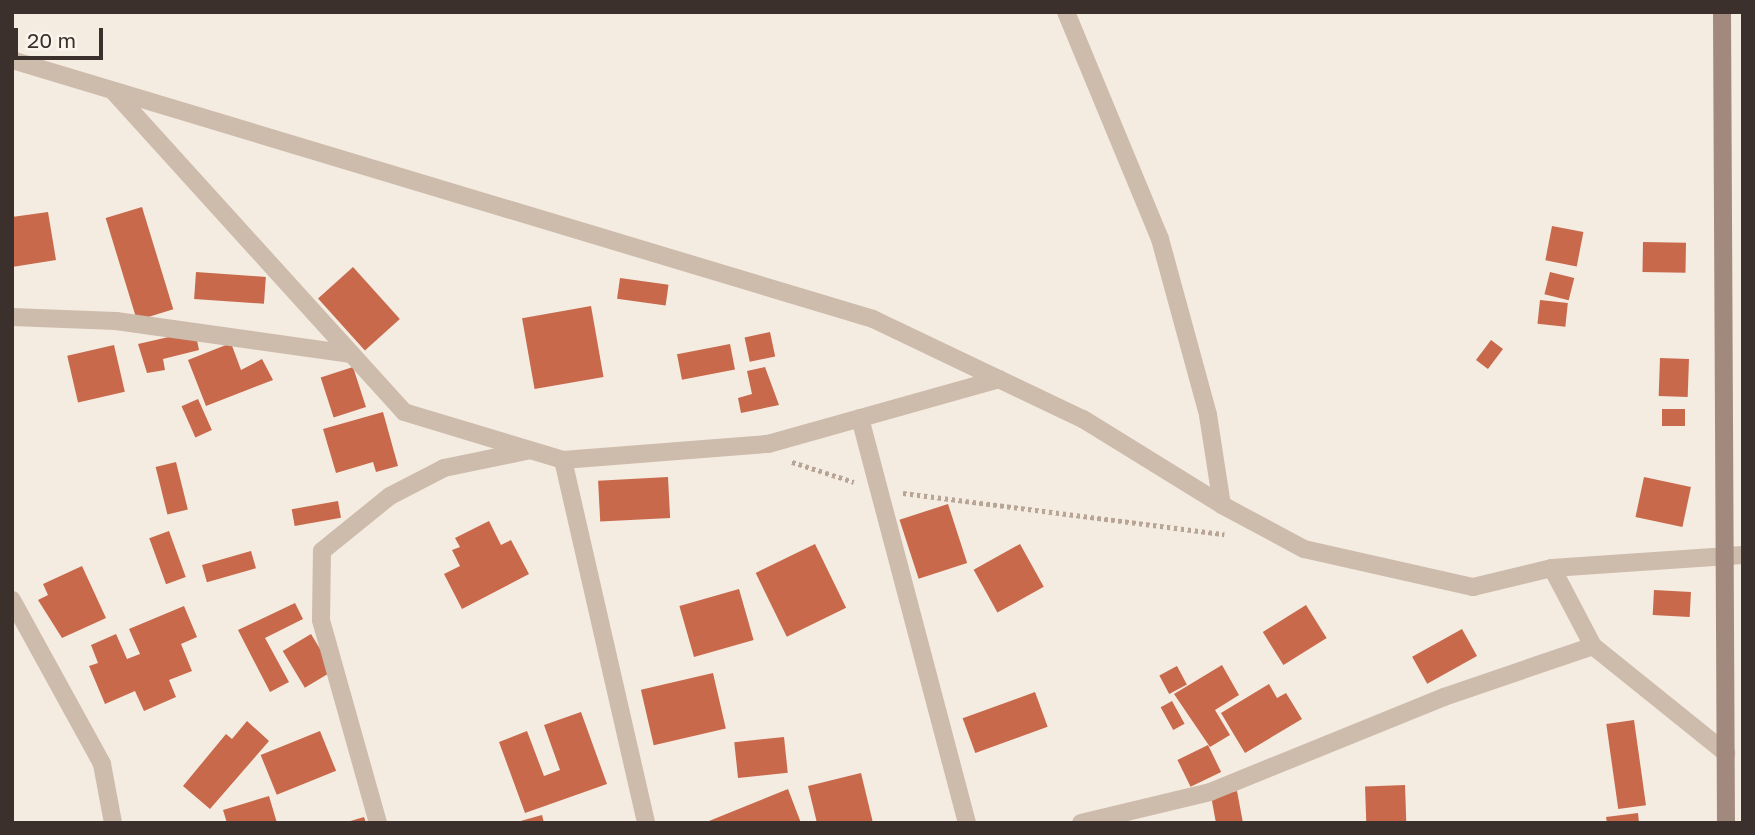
<!DOCTYPE html>
<html>
<head>
<meta charset="utf-8">
<style>
  body { margin:0 }
  #map { position:relative; width:1755px; height:835px; overflow:hidden; background:#f4ebe1; font-family:"Golos Text",sans-serif }
  div>[style] { position:absolute }
  [style*='--x'] { left:calc(var(--x)*1px); top:calc(var(--y)*1px); width:calc(var(--w)*1px); rotate:calc(var(--a)*1deg) }
  .building>* { inset:0; background:#c8694b; transform-origin:0 0 }
  .path>* { height:4.5px; margin-top:-2.25px; transform-origin:0; background:repeating-linear-gradient(90deg,#b9a596 0 3.5px,transparent 0 7px) }
  .street>* { height:18px; margin:-9px; padding:0 9px; transform-origin:9px; border-radius:9px; background:#cdbbac }
  .secondary>* { height:18px; margin:-9px; padding:0 9px; transform-origin:9px; border-radius:9px; background:#a18a7d }
  span { translate:-50% -50%; white-space:nowrap; text-align:center; line-height:1.15; -webkit-text-stroke:5px #fbf5ee; paint-order:stroke }
  .frame { position:absolute; inset:0; border:14px solid #3b302b; pointer-events:none }
  .scale { position:absolute; left:14px; top:28px; width:89px; height:32px; box-sizing:border-box; border:4px solid #3b302b; border-top:0; padding-left:9px; font-size:21px; line-height:24px; white-space:nowrap; color:#3b302b; -webkit-text-stroke:5px #fbf5ee; paint-order:stroke }
</style>
</head>
<body>
<div id="map">
  <div class="building">
    <i style="left:142px;top:207px;width:107px;height:38px;rotate:73deg"></i>
    <i style="clip-path:polygon(48px 212px,56px 260px,12px 267px,12px 217px)"></i>
    <i style="left:1552px;top:226px;width:32px;height:35px;rotate:11deg"></i>
    <i style="left:1643px;top:242px;width:43px;height:30px;rotate:1deg"></i>
    <i style="left:353px;top:267px;width:70px;height:47px;rotate:48deg"></i>
    <i style="left:196px;top:272px;width:70px;height:27px;rotate:4deg"></i>
    <i style="left:1550px;top:272px;width:25px;height:23px;rotate:14deg"></i>
    <i style="left:620px;top:278px;width:49px;height:21px;rotate:8deg"></i>
    <i style="left:1540px;top:300px;width:28px;height:24px;rotate:6deg"></i>
    <i style="left:591px;top:306px;width:72px;height:70px;rotate:80deg"></i>
    <i style="clip-path:polygon(195px 331px,199px 350px,163px 359px,165px 370px,147px 373px,138px 344px)"></i>
    <i style="left:770px;top:332px;width:25px;height:26px;rotate:78deg"></i>
    <i style="left:1491px;top:340px;width:15px;height:25px;rotate:37deg"></i>
    <i style="clip-path:polygon(231px 343px,241px 370px,262px 359px,273px 380px,206px 406px,188px 360px)"></i>
    <i style="left:730px;top:344px;width:26px;height:54px;rotate:79deg"></i>
    <i style="left:114px;top:345px;width:48px;height:48px;rotate:77deg"></i>
    <i style="left:1660px;top:358px;width:29px;height:38px;rotate:2deg"></i>
    <i style="left:353px;top:367px;width:42px;height:34px;rotate:72deg"></i>
    <i style="clip-path:polygon(765px 367px,779px 405px,741px 413px,738px 398px,752px 394px,747px 371px)"></i>
    <i style="left:198px;top:399px;width:34px;height:18px;rotate:66deg"></i>
    <i style="left:1685px;top:409px;width:17px;height:23px;rotate:90deg"></i>
    <i style="clip-path:polygon(383px 412px,398px 466px,376px 472px,373px 462px,336px 473px,323px 429px)"></i>
    <i style="left:176px;top:462px;width:49px;height:21px;rotate:76deg"></i>
    <i style="left:668px;top:477px;width:41px;height:70px;rotate:87deg"></i>
    <i style="left:1644px;top:477px;width:48px;height:41px;rotate:12deg"></i>
    <i style="left:338px;top:501px;width:17px;height:47px;rotate:80deg"></i>
    <i style="left:948px;top:504px;width:62px;height:51px;rotate:72deg"></i>
    <i style="clip-path:polygon(489px 521px,501px 545px,511px 540px,529px 574px,462px 609px,444px 574px,460px 566px,452px 550px,460px 547px,455px 538px)"></i>
    <i style="left:169px;top:531px;width:49px;height:21px;rotate:70deg"></i>
    <i style="left:815px;top:544px;width:71px;height:66px;rotate:64deg"></i>
    <i style="left:1020px;top:544px;width:49px;height:53px;rotate:61deg"></i>
    <i style="left:251px;top:551px;width:18px;height:51px;rotate:74deg"></i>
    <i style="clip-path:polygon(82px 566px,106px 618px,62px 638px,38px 600px,48px 595px,43px 584px)"></i>
    <i style="left:739px;top:589px;width:53px;height:62px;rotate:74deg"></i>
    <i style="left:1654px;top:590px;width:37px;height:25px;rotate:3deg"></i>
    <i style="clip-path:polygon(295px 603px,303px 619px,265px 638px,289px 682px,270px 692px,238px 630px)"></i>
    <i style="left:1306px;top:605px;width:39px;height:51px;rotate:58deg"></i>
    <i style="clip-path:polygon(184px 606px,197px 637px,181px 644px,192px 671px,169px 680px,176px 697px,144px 711px,135px 691px,105px 704px,89px 666px,98px 663px,91px 645px,116px 634px,127px 659px,140px 654px,129px 629px)"></i>
    <i style="left:1462px;top:629px;width:31px;height:57px;rotate:61deg"></i>
    <i style="left:311px;top:634px;width:43px;height:33px;rotate:59deg"></i>
    <i style="clip-path:polygon(1222px 665px,1239px 695px,1215px 710px,1230px 735px,1210px 747px,1174px 694px)"></i>
    <i style="left:1177px;top:666px;width:21px;height:20px;rotate:62deg"></i>
    <i style="left:713px;top:673px;width:57px;height:74px;rotate:77deg"></i>
    <i style="clip-path:polygon(1269px 684px,1277px 698px,1286px 693px,1302px 719px,1245px 753px,1221px 713px)"></i>
    <i style="left:1035px;top:692px;width:37px;height:77px;rotate:70deg"></i>
    <i style="left:1172px;top:701px;width:26px;height:13px;rotate:61deg"></i>
    <i style="clip-path:polygon(581px 712px,607px 784px,525px 813px,499px 742px,527px 731px,544px 776px,560px 770px,544px 725px)"></i>
    <i style="left:1634px;top:720px;width:86px;height:28px;rotate:82deg"></i>
    <i style="clip-path:polygon(247px 721px,269px 741px,210px 809px,183px 786px,226px 734px,232px 739px)"></i>
    <i style="left:320px;top:731px;width:43px;height:64px;rotate:68deg"></i>
    <i style="left:784px;top:737px;width:36px;height:50px;rotate:84deg"></i>
    <i style="left:1208px;top:745px;width:30px;height:34px;rotate:64deg"></i>
    <i style="clip-path:polygon(861px 773px,873px 823px,817px 823px,808px 786px)"></i>
    <i style="left:1405px;top:785px;width:37px;height:40px;rotate:88deg"></i>
    <i style="clip-path:polygon(788px 789px,801px 823px,704px 823px)"></i>
    <i style="clip-path:polygon(1237px 791px,1243px 823px,1216px 823px,1211px 796px)"></i>
    <i style="clip-path:polygon(269px 796px,277px 823px,227px 823px,223px 810px)"></i>
    <i style="clip-path:polygon(1638px 813px,1639px 823px,1607px 823px,1606px 817px)"></i>
    <i style="clip-path:polygon(542px 815px,544px 823px,517px 823px,517px 822px)"></i>
    <i style="clip-path:polygon(364px 817px,366px 823px,347px 823px,347px 822px)"></i>
  </div>
  <div class="path">
    <i style="--x:792;--y:462;--w:65;--a:17.9"></i>
    <i style="--x:903;--y:493;--w:324;--a:7.3"></i>
  </div>
  <div class="street">
    <i style="--x:1066;--y:12;--w:246;--a:67.5"></i>
    <i style="--x:1160;--y:239;--w:182;--a:74.7"></i>
    <i style="--x:1208;--y:415;--w:91;--a:81.2"></i>
    <i style="--x:1222;--y:505;--w:93;--a:28.2"></i>
    <i style="--x:1304;--y:549;--w:173;--a:12.7"></i>
    <i style="--x:1473;--y:587;--w:81;--a:-13.5"></i>
    <i style="--x:1552;--y:568;--w:191;--a:-3.9"></i>
    <i style="--x:12;--y:60;--w:899;--a:16.74"></i>
    <i style="--x:873;--y:319;--w:233;--a:25.5"></i>
    <i style="--x:1083;--y:419;--w:163;--a:31.7"></i>
    <i style="--x:114;--y:92;--w:432;--a:47.8"></i>
    <i style="--x:404;--y:412;--w:166;--a:16.8"></i>
    <i style="--x:563;--y:460;--w:206;--a:-4.5"></i>
    <i style="--x:768;--y:444;--w:240;--a:-15.7"></i>
    <i style="--x:12;--y:317;--w:104;--a:2.2"></i>
    <i style="--x:116;--y:321;--w:236;--a:8"></i>
    <i style="--x:860;--y:418;--w:419;--a:75.2"></i>
    <i style="--x:563;--y:460;--w:372;--a:77.1"></i>
    <i style="--x:1552;--y:568;--w:88;--a:62.3"></i>
    <i style="--x:12;--y:600;--w:187;--a:61.2"></i>
    <i style="--x:102;--y:764;--w:60;--a:79.4"></i>
    <i style="--x:378;--y:823;--w:211;--a:-105.7"></i>
    <i style="--x:321;--y:620;--w:69;--a:-89.2"></i>
    <i style="--x:322;--y:551;--w:87;--a:-39"></i>
    <i style="--x:390;--y:496;--w:61;--a:-27.4"></i>
    <i style="--x:444;--y:468;--w:84;--a:-11.7"></i>
    <i style="--x:1081;--y:823;--w:133;--a:-13.5"></i>
    <i style="--x:1210;--y:792;--w:253;--a:-22.1"></i>
    <i style="--x:1444;--y:697;--w:157;--a:-18.9"></i>
    <i style="--x:1593;--y:646;--w:171;--a:38.8"></i>
  </div>
  <div class="secondary">
    <i style="--x:1722;--y:12;--w:811;--a:89.72"></i>
  </div>
  <div class="frame"></div>
  <div class="scale">20 m</div>
</div>
</body>
</html>
